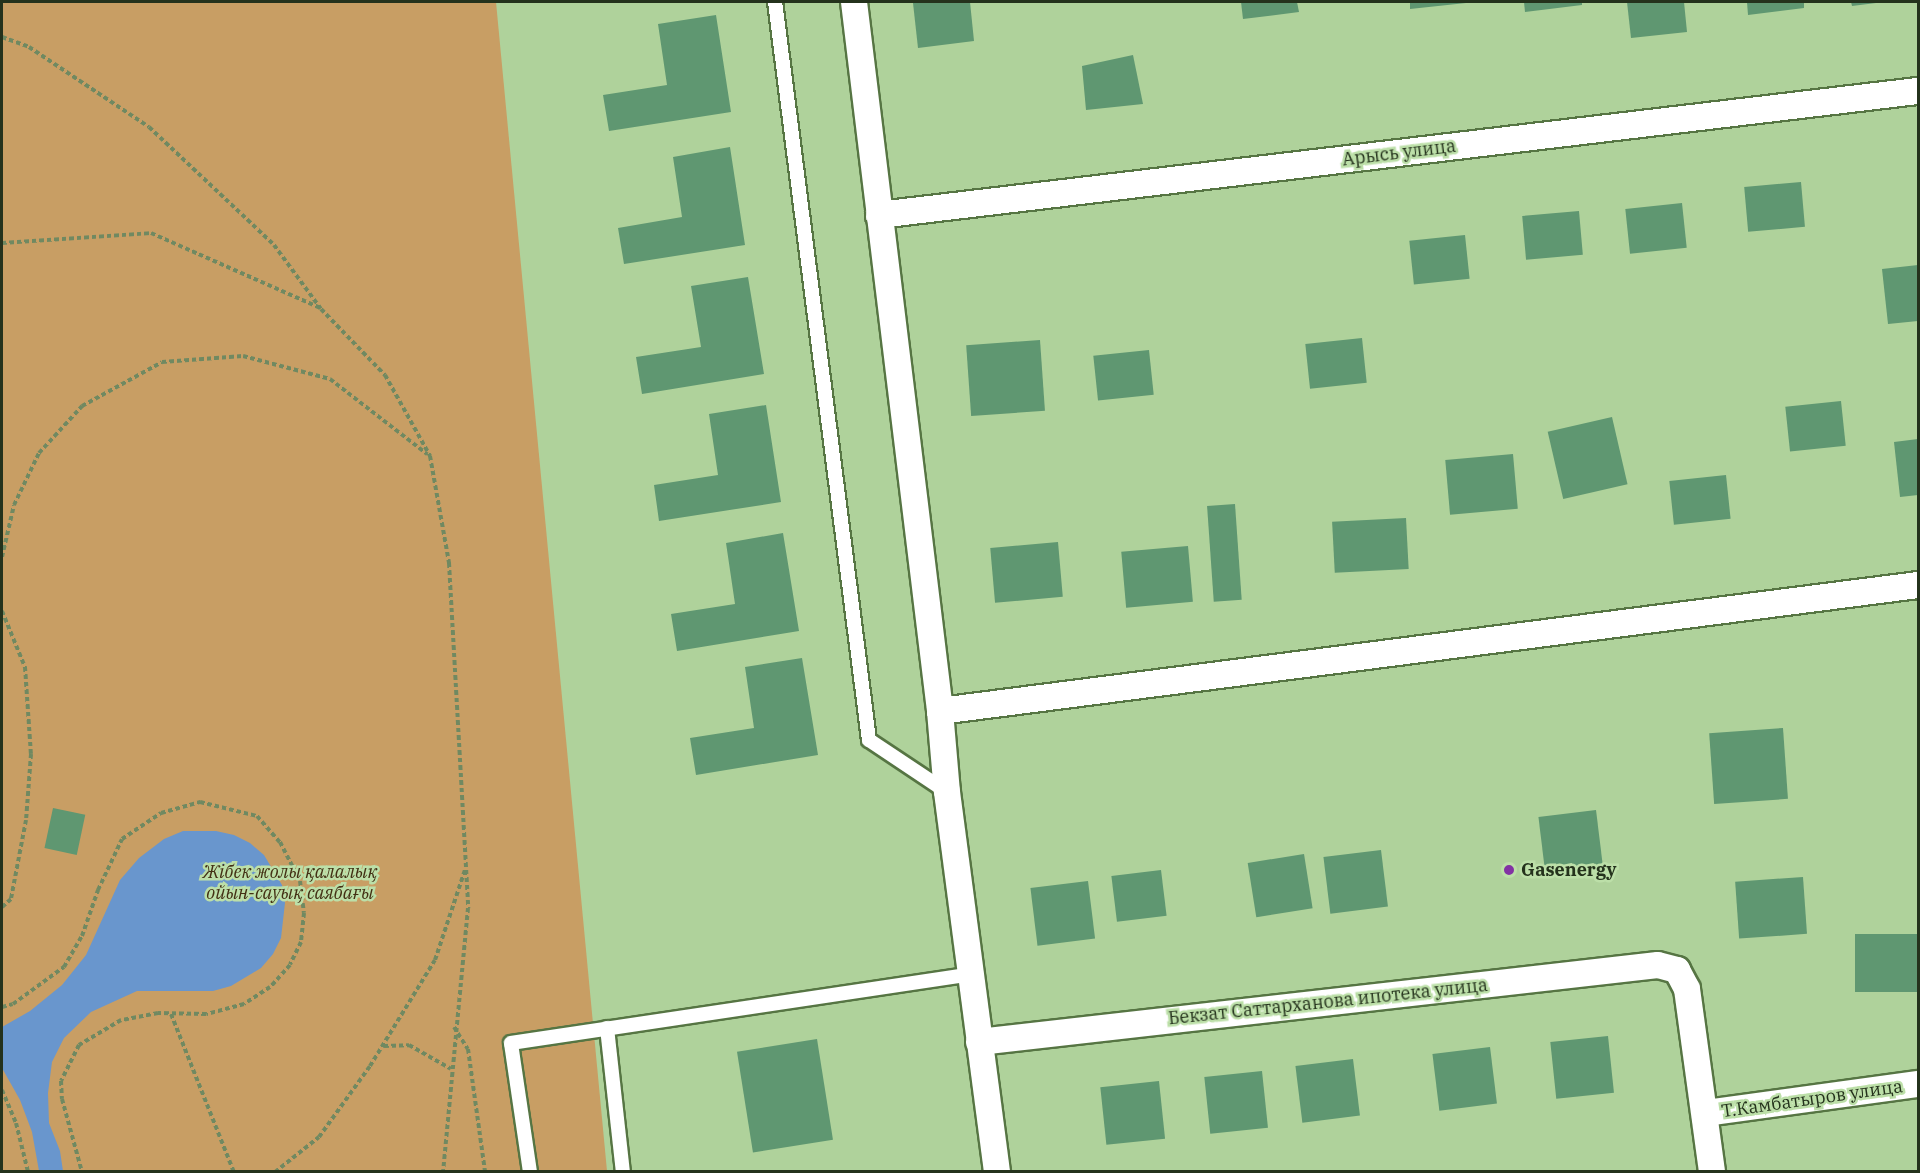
<!DOCTYPE html>
<html>
<head>
<meta charset="utf-8">
<style>
  body { margin:0 }
  #map { position:relative; width:1920px; height:1173px; overflow:hidden; background:#afd29b; font-family:"IBM Plex Serif",serif }
  div>[style] { position:absolute }
  [style*='--x'] { left:calc(var(--x)*1px); top:calc(var(--y)*1px); width:calc(var(--w)*1px); rotate:calc(var(--a)*1deg) }
  .green>* { inset:0; background:#c89e64 }
  .water>* { inset:0; background:#6996cd }
  .building>* { inset:0; background:#5f9771; transform-origin:0 0 }
  .path>* { height:4px; margin-top:-2px; transform-origin:0; background:repeating-linear-gradient(90deg,#708961 0 4.5px,transparent 0 7.5px) }
  .roads { filter:drop-shadow(2px 0 #567543) drop-shadow(-2px 0 #567543) drop-shadow(0 2px #567543) drop-shadow(0 -2px #567543) }
  .service>* { height:14px; margin:-7px; padding:0 7px; transform-origin:7px; border-radius:7px; background:#fff }
  .minor>* { height:26px; margin:-13px; padding:0 13px; transform-origin:13px; border-radius:13px; background:#fff }
  .dots>* { width:16px; height:16px; translate:-50% -50%; box-sizing:border-box; border:3px solid #bcdfa8; border-radius:50% }
  span { translate:-50% -50%; white-space:nowrap; text-align:center; line-height:1.15; -webkit-text-stroke:5px #bcdfa8; paint-order:stroke }
  .street-label { font-size:18px; color:#24321c }
  .poi-label { font-size:18px; color:#24321c; font-weight:700 }
  .left { translate:0 -50%; text-align:left }
  .park-label { font-size:18px; color:#433014; font-style:italic }
  .frame { position:absolute; inset:0; border:3px solid #24321c; pointer-events:none }
</style>
</head>
<body>
<div id="map">
  <div class="green">
    <i style="clip-path:polygon(2px 2px,496px 2px,607px 1171px,2px 1172px)"></i>
  </div>
  <div class="water">
    <i style="clip-path:polygon(183px 831px,216px 831px,234px 835px,250px 843px,264px 855px,282px 885px,285px 903px,281px 938px,273px 954px,261px 968px,231px 986px,213px 991px,137px 991px,91px 1012px,64px 1038px,52px 1062px,48px 1093px,49px 1123px,60px 1151px,63px 1171px,39px 1171px,32px 1132px,20px 1100px,2px 1068px,2px 1027px,30px 1011px,62px 985px,86px 955px,120px 880px,139px 858px,164px 839px)"></i>
  </div>
  <div class="building">
    <i style="clip-path:polygon(927px 2px,970px 2px,974px 41px,918px 48px,913px 3px)"></i>
    <i style="clip-path:polygon(1241px 2px,1297px 2px,1299px 12px,1243px 19px)"></i>
    <i style="clip-path:polygon(1410px 2px,1466px 2px,1466px 3px,1410px 9px)"></i>
    <i style="clip-path:polygon(1524px 2px,1582px 2px,1582px 5px,1525px 12px)"></i>
    <i style="clip-path:polygon(1627px 2px,1684px 2px,1687px 32px,1631px 38px)"></i>
    <i style="clip-path:polygon(1747px 2px,1804px 2px,1804px 8px,1748px 15px)"></i>
    <i style="clip-path:polygon(1851px 2px,1875px 2px,1876px 3px,1852px 6px)"></i>
    <i style="clip-path:polygon(716px 15px,731px 112px,609px 131px,603px 95px,667px 85px,658px 24px)"></i>
    <i style="clip-path:polygon(1133px 55px,1143px 104px,1086px 110px,1082px 66px)"></i>
    <i style="clip-path:polygon(730px 147px,745px 245px,624px 264px,618px 228px,682px 217px,673px 157px)"></i>
    <i style="left:1801px;top:182px;width:45px;height:57px;rotate:85deg"></i>
    <i style="left:1682px;top:203px;width:45px;height:57px;rotate:84deg"></i>
    <i style="left:1579px;top:211px;width:44px;height:57px;rotate:85deg"></i>
    <i style="left:1465px;top:235px;width:44px;height:56px;rotate:84deg"></i>
    <i style="clip-path:polygon(1918px 265px,1918px 321px,1888px 324px,1882px 269px)"></i>
    <i style="clip-path:polygon(748px 277px,764px 374px,642px 394px,636px 357px,701px 347px,691px 286px)"></i>
    <i style="left:1362px;top:338px;width:45px;height:57px;rotate:84deg"></i>
    <i style="left:1040px;top:340px;width:71px;height:74px;rotate:86deg"></i>
    <i style="left:1149px;top:350px;width:45px;height:56px;rotate:84deg"></i>
    <i style="left:1841px;top:401px;width:45px;height:56px;rotate:84deg"></i>
    <i style="clip-path:polygon(766px 405px,781px 502px,659px 521px,654px 485px,718px 475px,709px 414px)"></i>
    <i style="left:1612px;top:417px;width:69px;height:66px;rotate:77deg"></i>
    <i style="clip-path:polygon(1918px 439px,1918px 495px,1900px 497px,1894px 442px)"></i>
    <i style="left:1513px;top:454px;width:55px;height:68px;rotate:85deg"></i>
    <i style="left:1726px;top:475px;width:44px;height:57px;rotate:84deg"></i>
    <i style="left:1235px;top:504px;width:96px;height:28px;rotate:86deg"></i>
    <i style="left:1406px;top:518px;width:51px;height:74px;rotate:87deg"></i>
    <i style="clip-path:polygon(783px 533px,799px 631px,677px 651px,671px 614px,735px 604px,726px 543px)"></i>
    <i style="left:1058px;top:542px;width:55px;height:68px;rotate:85deg"></i>
    <i style="left:1188px;top:546px;width:56px;height:67px;rotate:85deg"></i>
    <i style="clip-path:polygon(802px 658px,818px 755px,696px 775px,690px 738px,754px 728px,745px 667px)"></i>
    <i style="left:1783px;top:728px;width:71px;height:74px;rotate:86deg"></i>
    <i style="left:53px;top:808px;width:33px;height:41px;rotate:12deg"></i>
    <i style="left:1596px;top:810px;width:58px;height:58px;rotate:83deg"></i>
    <i style="left:1381px;top:850px;width:57px;height:58px;rotate:83deg"></i>
    <i style="left:1304px;top:854px;width:55px;height:57px;rotate:81deg"></i>
    <i style="left:1161px;top:870px;width:46px;height:50px;rotate:83deg"></i>
    <i style="left:1803px;top:877px;width:57px;height:68px;rotate:86deg"></i>
    <i style="left:1088px;top:881px;width:58px;height:58px;rotate:83deg"></i>
    <i style="left:1918px;top:934px;width:58px;height:63px;rotate:90deg"></i>
    <i style="left:1608px;top:1036px;width:57px;height:58px;rotate:84deg"></i>
    <i style="left:817px;top:1039px;width:102px;height:81px;rotate:81deg"></i>
    <i style="left:1490px;top:1047px;width:57px;height:58px;rotate:83deg"></i>
    <i style="left:1353px;top:1059px;width:57px;height:58px;rotate:83deg"></i>
    <i style="left:1262px;top:1071px;width:57px;height:58px;rotate:84deg"></i>
    <i style="left:1159px;top:1081px;width:58px;height:59px;rotate:84deg"></i>
  </div>
  <div class="path">
    <i style="--x:2;--y:37;--w:29;--a:20"></i>
    <i style="--x:29;--y:47;--w:144;--a:33.7"></i>
    <i style="--x:149;--y:127;--w:172;--a:43.3"></i>
    <i style="--x:274;--y:245;--w:79;--a:53.7"></i>
    <i style="--x:321;--y:309;--w:92;--a:45.9"></i>
    <i style="--x:385;--y:375;--w:93;--a:60.9"></i>
    <i style="--x:430;--y:456;--w:109;--a:79.9"></i>
    <i style="--x:449;--y:563;--w:346;--a:86.8"></i>
    <i style="--x:468;--y:908;--w:265;--a:95.4"></i>
    <i style="--x:2;--y:243;--w:149;--a:-3.8"></i>
    <i style="--x:151;--y:233;--w:185;--a:23.9"></i>
    <i style="--x:2;--y:557;--w:53;--a:-77"></i>
    <i style="--x:14;--y:505;--w:58;--a:-64.3"></i>
    <i style="--x:39;--y:453;--w:64;--a:-47.5"></i>
    <i style="--x:82;--y:406;--w:91;--a:-28.8"></i>
    <i style="--x:162;--y:362;--w:81;--a:-4.2"></i>
    <i style="--x:243;--y:356;--w:90;--a:14.8"></i>
    <i style="--x:330;--y:379;--w:123;--a:37.7"></i>
    <i style="--x:2;--y:611;--w:61;--a:67.7"></i>
    <i style="--x:25;--y:667;--w:87;--a:86.1"></i>
    <i style="--x:31;--y:754;--w:66;--a:94.3"></i>
    <i style="--x:26;--y:820;--w:80;--a:100.8"></i>
    <i style="--x:11;--y:899;--w:12;--a:138"></i>
    <i style="--x:2;--y:1007;--w:11;--a:-15"></i>
    <i style="--x:13;--y:1004;--w:63;--a:-36"></i>
    <i style="--x:64;--y:967;--w:36;--a:-60"></i>
    <i style="--x:82;--y:936;--w:49;--a:-70.8"></i>
    <i style="--x:98;--y:890;--w:56;--a:-64.8"></i>
    <i style="--x:122;--y:839;--w:47;--a:-33.7"></i>
    <i style="--x:161;--y:813;--w:41;--a:-15.8"></i>
    <i style="--x:200;--y:802;--w:59;--a:13.8"></i>
    <i style="--x:257;--y:816;--w:35;--a:49"></i>
    <i style="--x:280;--y:842;--w:44;--a:62.9"></i>
    <i style="--x:300;--y:881;--w:32;--a:83"></i>
    <i style="--x:304;--y:913;--w:29;--a:96"></i>
    <i style="--x:301;--y:942;--w:25;--a:116"></i>
    <i style="--x:290;--y:965;--w:30;--a:132"></i>
    <i style="--x:270;--y:987;--w:31;--a:147"></i>
    <i style="--x:244;--y:1004;--w:39;--a:165"></i>
    <i style="--x:206;--y:1014;--w:48;--a:-178.8"></i>
    <i style="--x:158;--y:1013;--w:38;--a:169"></i>
    <i style="--x:121;--y:1020;--w:49;--a:149.2"></i>
    <i style="--x:79;--y:1045;--w:40;--a:116.6"></i>
    <i style="--x:61;--y:1081;--w:18;--a:87"></i>
    <i style="--x:62;--y:1099;--w:76;--a:74.7"></i>
    <i style="--x:171;--y:1014;--w:170;--a:68.3"></i>
    <i style="--x:454;--y:1027;--w:26;--a:58"></i>
    <i style="--x:468;--y:1049;--w:124;--a:82.1"></i>
    <i style="--x:384;--y:1046;--w:25;--a:-2"></i>
    <i style="--x:409;--y:1045;--w:48;--a:29.7"></i>
    <i style="--x:2;--y:1090;--w:36;--a:67"></i>
    <i style="--x:16;--y:1123;--w:50;--a:76.2"></i>
    <i style="--x:275;--y:1172;--w:56;--a:-38.5"></i>
    <i style="--x:319;--y:1137;--w:87;--a:-54.3"></i>
    <i style="--x:370;--y:1066;--w:124;--a:-58.5"></i>
    <i style="--x:435;--y:960;--w:95;--a:-71.6"></i>
  </div>
  <div class="roads">
    <div class="service">
      <i style="--x:775;--y:2;--w:744;--a:82.74"></i>
      <i style="--x:869;--y:740;--w:94;--a:33.7"></i>
      <i style="--x:607;--y:1028;--w:145;--a:83.7"></i>
      <i style="--x:530;--y:1172;--w:130;--a:-98.4"></i>
      <i style="--x:511;--y:1043;--w:464;--a:-8.5"></i>
    </div>
    <div class="minor">
      <i style="--x:854;--y:2;--w:714;--a:83.08"></i>
      <i style="--x:940;--y:711;--w:81;--a:85.1"></i>
      <i style="--x:947;--y:792;--w:383;--a:82.5"></i>
      <i style="--x:879;--y:215;--w:1046;--a:-6.81"></i>
      <i style="--x:940;--y:711;--w:986;--a:-7.34"></i>
      <i style="--x:979;--y:1042;--w:683;--a:-6.47"></i>
      <i style="--x:1658;--y:965;--w:20;--a:15"></i>
      <i style="--x:1677;--y:970;--w:21;--a:62"></i>
      <i style="--x:1687;--y:989;--w:185;--a:82.2"></i>
      <i style="--x:1705;--y:1113;--w:215;--a:-7.8"></i>
    </div>
  </div>
  <div class="dots">
    <i style="left:1509px;top:870px;background:#8232a3"></i>
  </div>
  <div class="street-label">
    <span style="left:1399px;top:153px;rotate:-7deg">Арысь улица</span>
    <span style="left:1328px;top:1002px;rotate:-6deg">Бекзат Саттарханова ипотека улица</span>
    <span style="left:1812px;top:1099px;rotate:-8deg">Т.Камбатыров улица</span>
  </div>
  <div class="poi-label">
    <span class="left" style="left:1521px;top:870px">Gasenergy</span>
  </div>
  <div class="park-label">
    <span style="left:290px;top:883px">Жібек жолы қалалық<br>ойын-сауық саябағы</span>
  </div>
  <div class="frame"></div>
</div>
</body>
</html>
